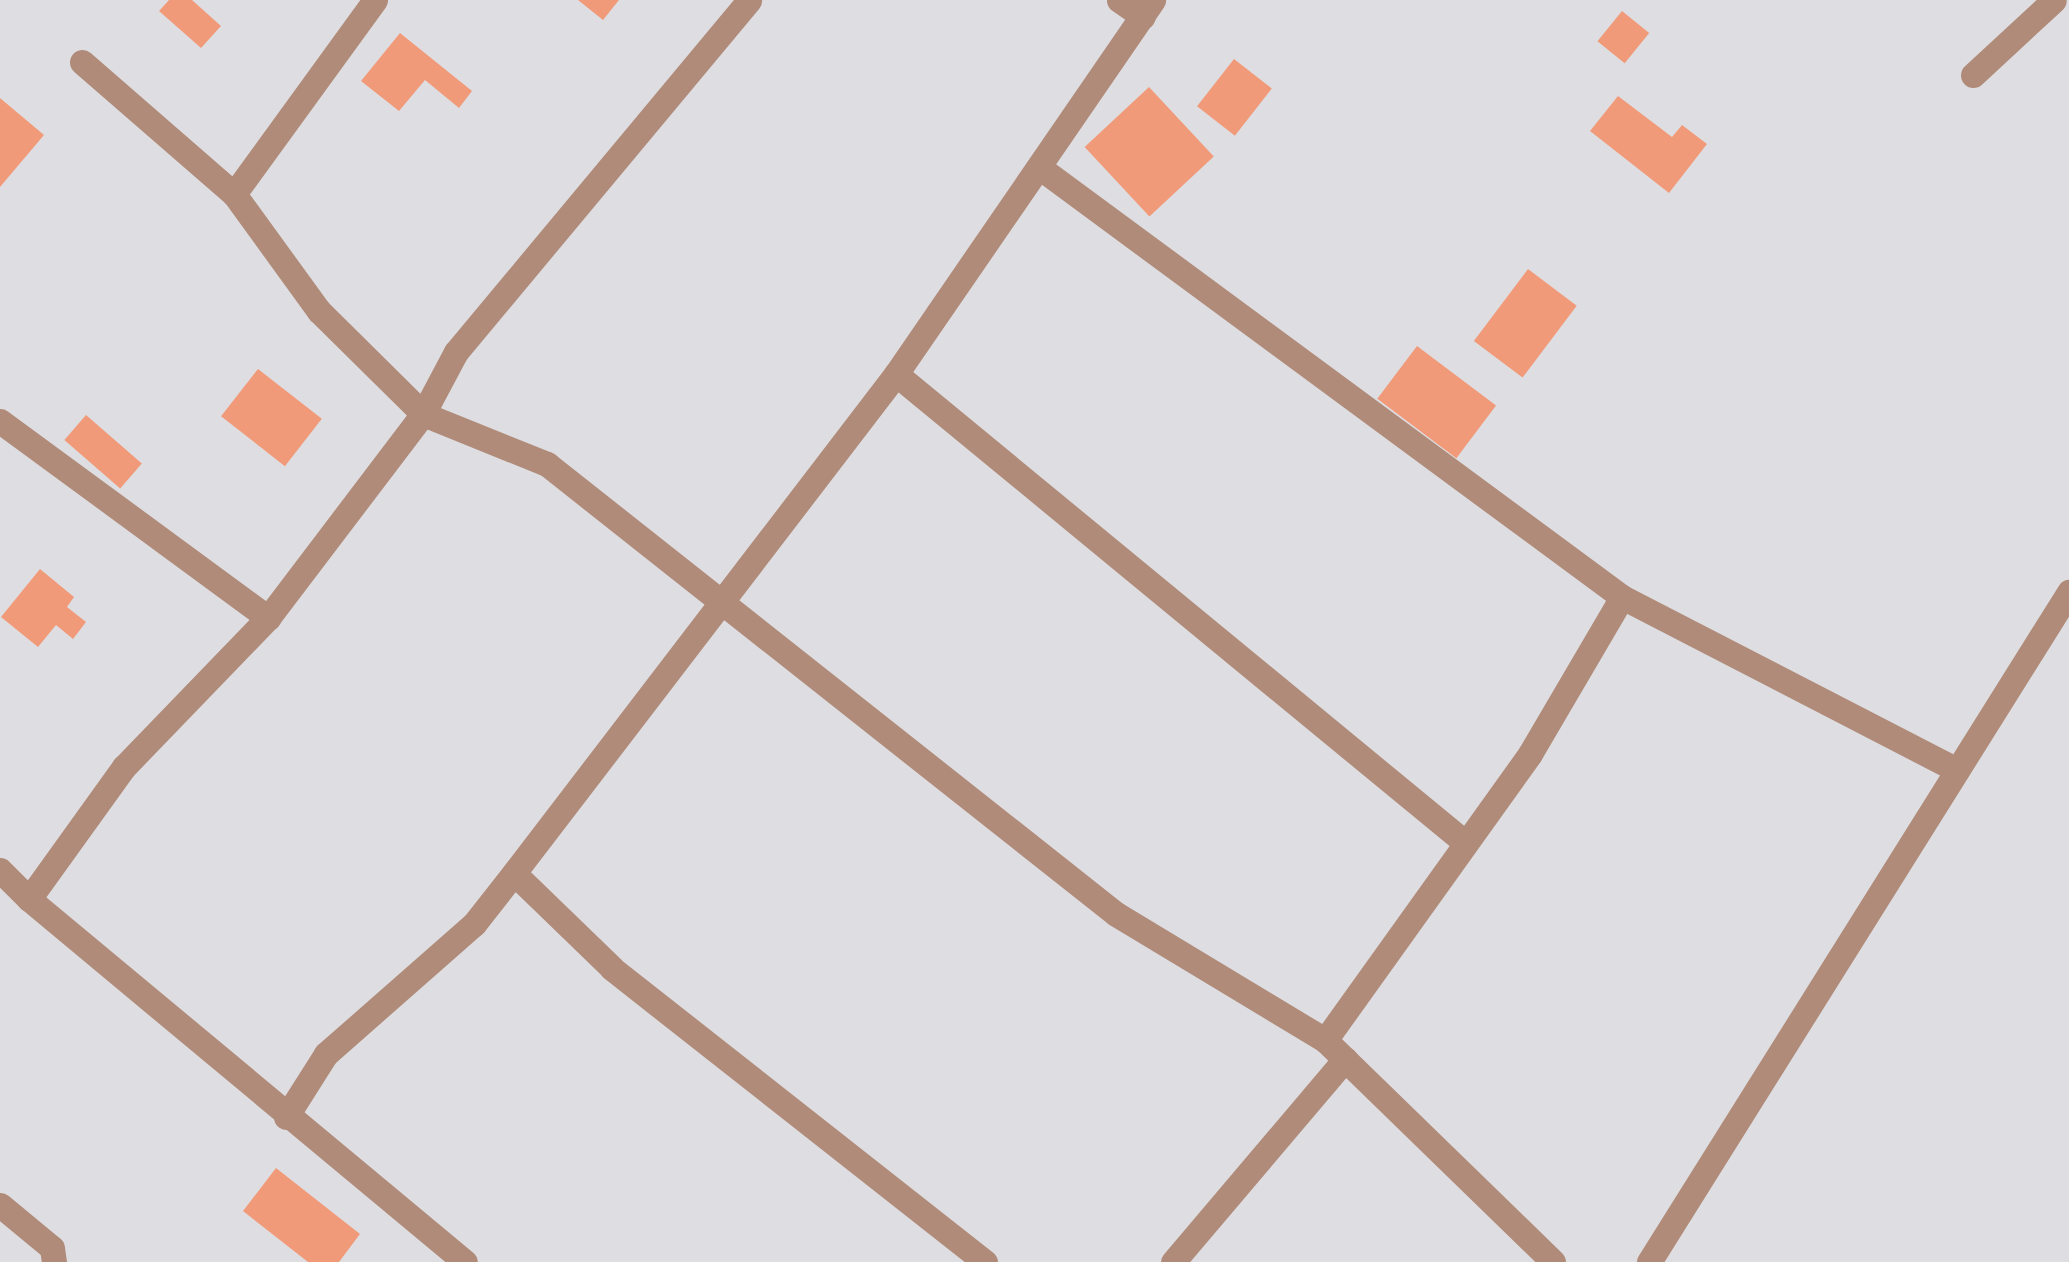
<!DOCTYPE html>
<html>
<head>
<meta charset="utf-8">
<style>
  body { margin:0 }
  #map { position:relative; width:2069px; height:1262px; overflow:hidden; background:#dedee2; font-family:Overpass,sans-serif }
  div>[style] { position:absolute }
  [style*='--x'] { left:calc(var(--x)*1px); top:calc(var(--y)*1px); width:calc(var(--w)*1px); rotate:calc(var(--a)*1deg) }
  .building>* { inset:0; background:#f19a79; transform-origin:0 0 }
  .minor>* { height:25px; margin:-12.5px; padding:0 12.5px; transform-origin:12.5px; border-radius:12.5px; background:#b08b79 }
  span { translate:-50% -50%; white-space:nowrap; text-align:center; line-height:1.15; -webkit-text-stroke:8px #fff; paint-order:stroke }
</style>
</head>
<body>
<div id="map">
  <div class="building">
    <i style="clip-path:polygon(169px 0,192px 0,221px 26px,201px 48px,159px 11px)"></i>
    <i style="clip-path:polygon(578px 0,619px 0,603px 20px)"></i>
    <i style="left:1622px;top:11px;width:35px;height:39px;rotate:39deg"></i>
    <i style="clip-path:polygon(400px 33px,472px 91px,459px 108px,425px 80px,399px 111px,361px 81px)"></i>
    <i style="left:1234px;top:59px;width:48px;height:60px;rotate:38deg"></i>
    <i style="left:1149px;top:87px;width:95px;height:88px;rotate:47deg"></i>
    <i style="clip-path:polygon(1618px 96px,1672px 137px,1682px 125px,1707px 144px,1669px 193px,1590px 131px)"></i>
    <i style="clip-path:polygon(0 98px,44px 135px,0 187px)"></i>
    <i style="left:1528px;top:269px;width:61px;height:90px;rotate:37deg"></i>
    <i style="left:1417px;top:346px;width:99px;height:66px;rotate:37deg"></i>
    <i style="left:258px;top:369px;width:81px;height:60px;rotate:38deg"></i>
    <i style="left:86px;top:415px;width:74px;height:33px;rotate:41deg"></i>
    <i style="clip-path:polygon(40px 569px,74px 597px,67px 607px,86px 622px,73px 639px,56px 625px,38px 647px,1px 617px)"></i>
    <i style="clip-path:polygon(276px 1168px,360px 1234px,339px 1262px,308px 1262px,243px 1211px)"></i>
  </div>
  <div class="minor">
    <i style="--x:1119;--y:0;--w:29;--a:35"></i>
    <i style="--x:82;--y:62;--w:201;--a:41"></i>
    <i style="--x:234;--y:194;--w:145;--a:54"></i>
    <i style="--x:319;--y:311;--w:146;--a:44.7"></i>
    <i style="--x:423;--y:414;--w:134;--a:22"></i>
    <i style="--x:547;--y:464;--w:725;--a:38.34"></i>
    <i style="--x:1116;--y:914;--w:244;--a:31.1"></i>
    <i style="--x:1325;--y:1040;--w:318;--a:44.2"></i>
    <i style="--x:1973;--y:75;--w:110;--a:-42.8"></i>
    <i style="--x:1039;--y:167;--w:724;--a:36.41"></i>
    <i style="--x:1622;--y:597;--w:182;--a:120.4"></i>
    <i style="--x:1530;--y:754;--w:352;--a:125.6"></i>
    <i style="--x:234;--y:194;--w:240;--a:-54"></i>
    <i style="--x:896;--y:374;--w:733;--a:39.47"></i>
    <i style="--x:0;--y:421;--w:333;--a:36.3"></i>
    <i style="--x:1622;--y:597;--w:373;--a:27.3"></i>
    <i style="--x:0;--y:870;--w:41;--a:45"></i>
    <i style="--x:29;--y:899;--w:163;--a:-54.3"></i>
    <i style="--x:124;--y:767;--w:207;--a:-46"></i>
    <i style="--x:268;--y:618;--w:256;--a:-52.8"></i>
    <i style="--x:423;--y:414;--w:70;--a:-62"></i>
    <i style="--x:456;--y:352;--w:458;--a:-50.2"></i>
    <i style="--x:29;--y:899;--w:567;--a:39.78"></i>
    <i style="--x:286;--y:1117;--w:75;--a:-57.6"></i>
    <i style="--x:326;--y:1054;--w:197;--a:-41.3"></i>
    <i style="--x:474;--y:924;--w:65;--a:-51.9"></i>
    <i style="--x:0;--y:1205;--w:67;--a:39.6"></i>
    <i style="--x:52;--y:1248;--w:14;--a:82"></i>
    <i style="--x:985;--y:1262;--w:475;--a:-141.8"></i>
    <i style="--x:612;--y:968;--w:136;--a:-135.9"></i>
    <i style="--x:514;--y:873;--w:628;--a:-52.56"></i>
    <i style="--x:896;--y:374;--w:454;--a:-55.5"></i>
    <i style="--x:1173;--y:1262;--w:266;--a:-49.7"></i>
    <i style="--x:1649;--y:1262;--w:791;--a:-57.92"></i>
  </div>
</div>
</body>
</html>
